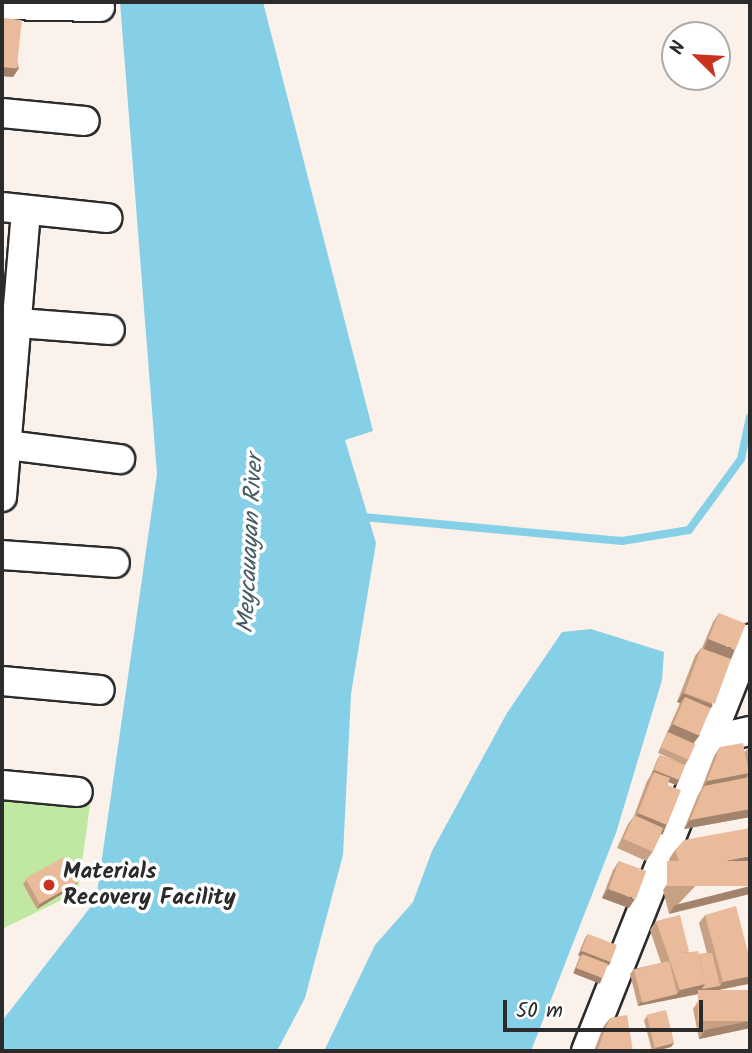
<!DOCTYPE html>
<html>
<head>
<meta charset="utf-8">
<style>
  body { margin:0 }
  #map { position:relative; width:752px; height:1053px; overflow:hidden; background:#fbf1eb; font-family:Kalam,sans-serif }
  div>[style] { position:absolute }
  [style*='--x'] { left:calc(var(--x)*1px); top:calc(var(--y)*1px); width:calc(var(--w)*1px); rotate:calc(var(--a)*1deg) }
  .green>* { inset:0; background:#c1e8a2 }
  .water>* { inset:0; background:#86d0e7 }
  .stream>* { height:8px; margin:-4px; padding:0 4px; transform-origin:4px; border-radius:4px; background:#86d0e7 }
  .roads { filter:drop-shadow(2px 0 #2b2b2b) drop-shadow(-2px 0 #2b2b2b) drop-shadow(0 2px #2b2b2b) drop-shadow(0 -2px #2b2b2b) }
  .minor>* { height:28px; margin:-14px; padding:0 14px; transform-origin:14px; border-radius:14px; background:#fff }
  .wall>* { inset:0; background:#c8a184 }
  .shaded-wall>* { inset:0; background:#a3836c; transform-origin:0 0 }
  .building>* { inset:0; background:#e9bb9a; transform-origin:0 0 }
  .dots>* { width:19px; height:19px; translate:-50% -50%; box-sizing:border-box; border:4px solid #fff; border-radius:50% }
  span { translate:-50% -50%; white-space:nowrap; text-align:center; line-height:1.15; -webkit-text-stroke:7px #fff; paint-order:stroke }
  .poi-label { font-size:23px; color:#2b2b2b; font-weight:700 }
  .left { translate:0 -50%; text-align:left }
  .water-label { font-size:24px; color:#465d63; font-style:italic }
  .frame { position:absolute; inset:0; border:4px solid #2b2b2b; pointer-events:none }
  .north { position:absolute; left:661px; top:21px; width:70px; height:70px; box-sizing:border-box; background:#fff; border:2px solid #aaa; border-radius:50%; rotate:294deg; font-size:19px; font-weight:700; line-height:28px; text-align:center; color:#2b2b2b }
  .north::after { content:''; display:block; margin:auto; width:24px; height:32px; background:#c8321e; clip-path:polygon(50% 0,100% 100%,50% 72%,0 100%) }
  .scale { position:absolute; left:503px; top:1000px; width:200px; height:32px; box-sizing:border-box; border:4px solid #2b2b2b; border-top:0; padding-left:9px; font-size:21px; line-height:24px; white-space:nowrap; color:#2b2b2b; -webkit-text-stroke:5px #fff; paint-order:stroke }
</style>
</head>
<body>
<div id="map">
  <div class="green">
    <i style="clip-path:polygon(2px 797px,90px 805px,78px 892px,2px 929px)"></i>
  </div>
  <div class="water">
    <i style="clip-path:polygon(120px 2px,263px 2px,373px 431px,345px 440px,376px 543px,351px 694px,343px 855px,305px 998px,277px 1051px,2px 1051px,2px 1021px,96px 900px,157px 474px)"></i>
    <i style="clip-path:polygon(591px 629px,664px 652px,662px 680px,616px 833px,531px 1051px,324px 1051px,375px 945px,413px 902px,432px 851px,507px 713px,562px 632px)"></i>
  </div>
  <div class="stream">
    <i style="--x:363;--y:517;--w:260;--a:5.3"></i>
    <i style="--x:622;--y:541;--w:68;--a:-9.3"></i>
    <i style="--x:689;--y:530;--w:88;--a:-53.8"></i>
    <i style="--x:741;--y:459;--w:43;--a:-77.9"></i>
  </div>
  <div class="roads">
    <div class="minor">
      <i style="--x:2;--y:5;--w:98;--a:1.2"></i>
      <i style="--x:2;--y:113;--w:83;--a:5.5"></i>
      <i style="--x:2;--y:207;--w:106;--a:6"></i>
      <i style="--x:19;--y:323;--w:91;--a:4.4"></i>
      <i style="--x:7;--y:445;--w:114;--a:7.1"></i>
      <i style="--x:2;--y:497;--w:288;--a:-85.2"></i>
      <i style="--x:2;--y:555;--w:113;--a:4"></i>
      <i style="--x:2;--y:681;--w:98;--a:5.2"></i>
      <i style="--x:715;--y:739;--w:36;--a:-13"></i>
      <i style="--x:2;--y:785;--w:76;--a:5.3"></i>
      <i style="--x:586;--y:1051;--w:444;--a:-68.3"></i>
    </div>
  </div>
  <div class="wall">
    <i style="clip-path:polygon(4px 18px,19px 68px,13px 77px,2px 76px,2px 22px)"></i>
    <i style="clip-path:polygon(719px 613px,729px 659px,710px 709px,694px 743px,688px 760px,685px 765px,679px 780px,676px 785px,668px 782px,661px 834px,652px 853px,646px 861px,617px 848px,628px 824px,634px 816px,647px 781px,651px 775px,657px 760px,660px 755px,679px 762px,658px 753px,680px 703px,677px 702px,695px 656px,701px 648px,702px 648px,713px 622px)"></i>
    <i style="clip-path:polygon(720px 747px,745px 752px,747px 749px,750px 748px,750px 817px,684px 829px,698px 795px,701px 790px,714px 756px)"></i>
    <i style="clip-path:polygon(750px 828px,669px 914px,663px 890px,669px 881px,693px 875px,675px 878px,669px 859px,675px 850px)"></i>
    <i style="clip-path:polygon(619px 861px,629px 908px,602px 898px,613px 870px)"></i>
    <i style="clip-path:polygon(26px 880px,78px 882px,75px 886px,37px 909px,23px 884px)"></i>
    <i style="clip-path:polygon(705px 915px,748px 984px,638px 1006px,630px 974px,634px 969px,661px 963px,650px 930px,656px 921px,688px 952px,699px 954px,707px 953px,699px 923px)"></i>
    <i style="clip-path:polygon(588px 934px,608px 966px,607px 966px,599px 983px,573px 973px,580px 956px,578px 955px,585px 938px)"></i>
    <i style="clip-path:polygon(750px 990px,750px 1028px,699px 1039px,693px 1009px,699px 1000px)"></i>
    <i style="clip-path:polygon(647px 1016px,674px 1043px,671px 1047px,657px 1051px,652px 1051px,644px 1020px)"></i>
    <i style="clip-path:polygon(610px 1018px,633px 1051px,594px 1051px,603px 1027px)"></i>
  </div>
  <div class="shaded-wall">
    <i style="clip-path:polygon(3px 67px,19px 68px,13px 77px,2px 76px)"></i>
    <i style="left:708px;top:639px;width:29px;height:11px;rotate:22deg"></i>
    <i style="clip-path:polygon(683px 693px,713px 705px,707px 714px,685px 697px,680px 703px,677px 702px)"></i>
    <i style="clip-path:polygon(673px 724px,700px 735px,693px 744px,667px 733px)"></i>
    <i style="clip-path:polygon(654px 770px,679px 780px,676px 785px,652px 775px,654px 772px,651px 775px)"></i>
    <i style="clip-path:polygon(749px 773px,743px 782px,704px 786px,701px 790px,707px 781px)"></i>
    <i style="clip-path:polygon(750px 809px,750px 817px,684px 829px,690px 820px)"></i>
    <i style="left:638px;top:813px;width:31px;height:11px;rotate:22deg"></i>
    <i style="clip-path:polygon(750px 856px,750px 864px,675px 878px,682px 869px)"></i>
    <i style="clip-path:polygon(78px 882px,75px 886px,37px 909px,40px 904px)"></i>
    <i style="clip-path:polygon(750px 886px,750px 894px,669px 914px,675px 905px)"></i>
    <i style="clip-path:polygon(608px 889px,635px 899px,629px 908px,602px 898px)"></i>
    <i style="clip-path:polygon(582px 951px,611px 962px,608px 966px,578px 955px)"></i>
    <i style="left:576px;top:968px;width:28px;height:6px;rotate:21deg"></i>
    <i style="clip-path:polygon(750px 976px,750px 981px,748px 984px,638px 1006px,641px 1002px,677px 994px,680px 990px,705px 984px,720px 986px,723px 982px)"></i>
    <i style="clip-path:polygon(750px 1021px,750px 1028px,699px 1039px,705px 1030px)"></i>
    <i style="clip-path:polygon(674px 1043px,671px 1047px,653px 1051px,656px 1048px)"></i>
  </div>
  <div class="building">
    <i style="left:4px;top:18px;width:18px;height:49px;rotate:6deg"></i>
    <i style="left:719px;top:613px;width:29px;height:28px;rotate:22deg"></i>
    <i style="left:701px;top:648px;width:32px;height:48px;rotate:20deg"></i>
    <i style="left:685px;top:697px;width:28px;height:30px;rotate:23deg"></i>
    <i style="left:668px;top:732px;width:30px;height:17px;rotate:24deg"></i>
    <i style="clip-path:polygon(743px 743px,749px 773px,707px 781px,720px 747px)"></i>
    <i style="clip-path:polygon(750px 748px,750px 763px,747px 749px)"></i>
    <i style="left:660px;top:755px;width:27px;height:16px;rotate:22deg"></i>
    <i style="clip-path:polygon(654px 772px,670px 778px,667px 785px,681px 790px,667px 825px,638px 813px)"></i>
    <i style="clip-path:polygon(750px 777px,750px 809px,690px 820px,704px 786px)"></i>
    <i style="left:634px;top:815px;width:32px;height:26px;rotate:24deg"></i>
    <i style="clip-path:polygon(750px 828px,750px 856px,682px 869px,675px 850px,684px 840px)"></i>
    <i style="left:64px;top:857px;width:29px;height:44px;rotate:61deg"></i>
    <i style="left:619px;top:861px;width:29px;height:30px;rotate:20deg"></i>
    <i style="left:750px;top:861px;width:25px;height:83px;rotate:90deg"></i>
    <i style="clip-path:polygon(736px 906px,750px 960px,750px 976px,723px 982px,705px 915px)"></i>
    <i style="clip-path:polygon(680px 915px,689px 951px,682px 953px,698px 951px,705px 984px,680px 990px,656px 921px)"></i>
    <i style="left:588px;top:934px;width:31px;height:18px;rotate:21deg"></i>
    <i style="clip-path:polygon(712px 953px,720px 986px,702px 989px,705px 984px,699px 954px)"></i>
    <i style="left:582px;top:954px;width:28px;height:15px;rotate:21deg"></i>
    <i style="left:669px;top:961px;width:34px;height:36px;rotate:76deg"></i>
    <i style="left:750px;top:990px;width:31px;height:52px;rotate:90deg"></i>
    <i style="left:666px;top:1010px;width:34px;height:20px;rotate:76deg"></i>
    <i style="clip-path:polygon(627px 1015px,633px 1051px,597px 1051px,610px 1018px)"></i>
  </div>
  <div class="dots">
    <i style="left:49px;top:885px;background:#c8321e"></i>
  </div>
  <div class="poi-label">
    <span class="left" style="left:63px;top:885px">Materials<br>Recovery Facility</span>
  </div>
  <div class="water-label">
    <span style="left:251px;top:544px;rotate:-87deg">Meycauayan River</span>
  </div>
  <div class="frame"></div>
  <div class="north">N</div>
  <div class="scale">50 m</div>
</div>
</body>
</html>
